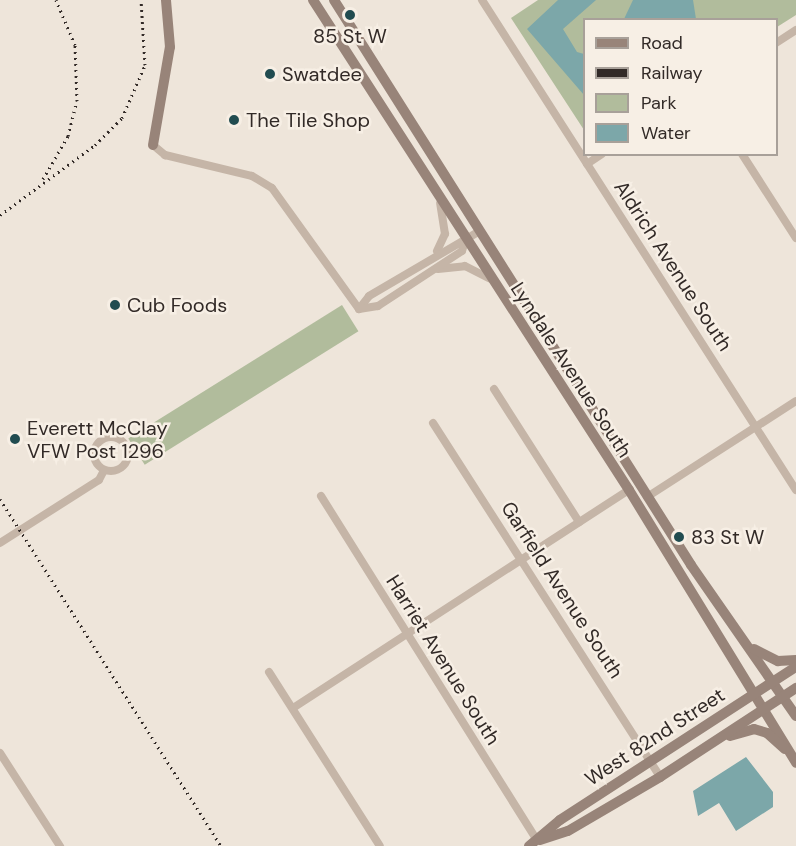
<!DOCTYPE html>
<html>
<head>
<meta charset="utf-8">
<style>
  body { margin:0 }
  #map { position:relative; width:796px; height:846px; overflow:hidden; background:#eee5da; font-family:"DM Sans",sans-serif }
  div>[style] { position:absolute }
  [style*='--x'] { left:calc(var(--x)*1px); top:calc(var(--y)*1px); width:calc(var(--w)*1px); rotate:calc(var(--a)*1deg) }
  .green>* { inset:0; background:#b1bc9c; transform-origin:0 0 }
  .water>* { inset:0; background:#7ca7a9 }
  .street>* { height:8px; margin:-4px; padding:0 4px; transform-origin:4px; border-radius:4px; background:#c5b5a7 }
  .street>.ring { margin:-4px; padding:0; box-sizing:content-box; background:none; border:8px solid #c5b5a7; border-radius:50% }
  .secondary>* { height:10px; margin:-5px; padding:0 5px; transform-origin:5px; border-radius:5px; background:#988479 }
  .rail>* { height:3px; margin-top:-1.5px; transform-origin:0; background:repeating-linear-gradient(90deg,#322a27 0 1.5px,transparent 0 6px) }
  .dots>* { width:16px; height:16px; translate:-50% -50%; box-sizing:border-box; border:3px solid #f7efe5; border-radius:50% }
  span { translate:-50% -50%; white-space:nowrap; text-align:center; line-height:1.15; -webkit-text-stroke:5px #f7efe5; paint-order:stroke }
  .poi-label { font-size:20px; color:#322a27 }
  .left { translate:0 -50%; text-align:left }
  .street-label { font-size:20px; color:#322a27 }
  .legend { position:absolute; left:583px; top:18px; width:195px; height:138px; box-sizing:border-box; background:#f7efe5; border:2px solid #a8a099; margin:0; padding:8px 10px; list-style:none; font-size:18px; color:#322a27 }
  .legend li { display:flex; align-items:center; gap:12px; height:30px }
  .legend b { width:30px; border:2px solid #a8a099 }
</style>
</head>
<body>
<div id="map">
  <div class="green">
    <i style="clip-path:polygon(538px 0,796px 0,796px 15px,777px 27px,776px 20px,584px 20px,584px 130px,511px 18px)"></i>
    <i style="left:342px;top:305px;width:31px;height:252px;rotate:58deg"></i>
  </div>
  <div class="water">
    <i style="clip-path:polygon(558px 0,596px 0,563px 29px,577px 52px,584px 54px,584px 95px,527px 29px)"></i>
    <i style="clip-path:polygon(633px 0,693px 0,696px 19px,624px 19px)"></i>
    <i style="clip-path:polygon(746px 757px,773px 792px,773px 807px,736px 831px,719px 803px,698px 816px,693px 791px)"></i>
  </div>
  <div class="street">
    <i style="--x:482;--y:0;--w:582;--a:57.35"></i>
    <i style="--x:776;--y:43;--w:24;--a:-33"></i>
    <i style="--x:153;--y:145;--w:16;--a:40"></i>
    <i style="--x:165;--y:155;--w:89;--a:13.6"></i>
    <i style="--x:252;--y:176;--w:23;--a:31"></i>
    <i style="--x:272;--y:188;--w:149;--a:54.3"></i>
    <i style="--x:742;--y:154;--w:100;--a:57.3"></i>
    <i style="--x:587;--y:164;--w:18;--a:-34"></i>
    <i style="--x:437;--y:251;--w:19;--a:-65"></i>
    <i style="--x:445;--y:234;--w:31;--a:-99"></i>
    <i style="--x:438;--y:269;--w:27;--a:-6"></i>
    <i style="--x:465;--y:266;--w:27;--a:27"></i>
    <i style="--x:359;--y:309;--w:16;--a:-52"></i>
    <i style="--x:369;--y:296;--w:126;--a:-30.4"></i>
    <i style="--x:359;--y:309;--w:19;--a:-9"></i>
    <i style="--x:378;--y:306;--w:100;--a:-33.2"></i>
    <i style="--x:462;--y:251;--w:10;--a:-73"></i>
    <i style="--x:494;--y:389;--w:158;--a:57.4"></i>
    <i style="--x:433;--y:423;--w:421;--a:57.3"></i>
    <i class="ring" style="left:94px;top:437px;width:26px;height:26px"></i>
    <i style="--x:321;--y:496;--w:406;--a:57.9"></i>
    <i style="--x:647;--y:497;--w:177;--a:-32.8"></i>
    <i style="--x:0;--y:543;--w:117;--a:-32.5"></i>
    <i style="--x:99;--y:480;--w:11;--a:-63"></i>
    <i style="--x:269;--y:672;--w:206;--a:57.5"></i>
    <i style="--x:293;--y:708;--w:401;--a:-33"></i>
    <i style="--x:0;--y:753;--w:111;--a:57.2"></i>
  </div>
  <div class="secondary">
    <i style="--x:313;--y:0;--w:583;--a:57.18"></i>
    <i style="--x:629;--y:490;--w:320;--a:58.5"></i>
    <i style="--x:334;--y:0;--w:668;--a:57.71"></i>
    <i style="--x:691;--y:565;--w:184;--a:55.2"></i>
    <i style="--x:153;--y:145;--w:99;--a:-80.2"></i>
    <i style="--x:170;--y:47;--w:47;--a:-94.9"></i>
    <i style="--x:754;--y:649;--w:27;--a:27"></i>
    <i style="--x:778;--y:661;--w:18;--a:-3"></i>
    <i style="--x:730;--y:736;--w:25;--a:-16"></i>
    <i style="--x:754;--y:729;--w:14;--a:17"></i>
    <i style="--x:767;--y:733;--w:24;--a:42"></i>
    <i style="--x:540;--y:840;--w:29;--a:-18"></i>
    <i style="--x:568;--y:831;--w:107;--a:-30.4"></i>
    <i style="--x:660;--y:777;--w:163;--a:-33.2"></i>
    <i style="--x:529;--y:846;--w:40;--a:-40"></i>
    <i style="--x:560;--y:820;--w:281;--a:-33"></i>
  </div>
  <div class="rail">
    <i style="--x:43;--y:179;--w:50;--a:-59.8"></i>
    <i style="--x:68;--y:136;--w:36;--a:-76"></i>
    <i style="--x:77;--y:101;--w:56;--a:-92"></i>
    <i style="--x:75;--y:45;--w:49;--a:-112.9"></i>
    <i style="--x:0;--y:215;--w:118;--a:-36.4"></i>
    <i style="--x:95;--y:145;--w:38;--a:-45"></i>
    <i style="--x:122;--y:118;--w:58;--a:-66.5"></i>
    <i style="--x:145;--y:65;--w:65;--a:-93.5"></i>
    <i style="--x:0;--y:499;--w:411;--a:57.5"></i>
  </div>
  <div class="dots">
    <i style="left:350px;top:15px;background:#214c50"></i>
    <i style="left:270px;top:74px;background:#214c50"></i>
    <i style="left:234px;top:120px;background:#214c50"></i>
    <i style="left:115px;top:305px;background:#214c50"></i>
    <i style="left:15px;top:439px;background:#214c50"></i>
    <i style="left:679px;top:537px;background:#214c50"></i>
  </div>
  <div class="poi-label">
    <span style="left:350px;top:36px">85 St W</span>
    <span class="left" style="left:282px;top:74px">Swatdee</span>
    <span class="left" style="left:246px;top:120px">The Tile Shop</span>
    <span class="left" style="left:127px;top:305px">Cub Foods</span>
    <span class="left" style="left:27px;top:440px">Everett McClay<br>VFW Post 1296</span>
    <span class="left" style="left:691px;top:537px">83 St W</span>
  </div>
  <div class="street-label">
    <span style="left:673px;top:266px;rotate:57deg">Aldrich Avenue South</span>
    <span style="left:571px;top:370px;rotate:57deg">Lyndale Avenue South</span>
    <span style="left:562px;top:590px;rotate:57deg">Garfield Avenue South</span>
    <span style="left:443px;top:660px;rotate:58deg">Harriet Avenue South</span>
    <span style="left:655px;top:737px;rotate:-33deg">West 82nd Street</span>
  </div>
  <ul class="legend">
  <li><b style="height:8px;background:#988479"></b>Road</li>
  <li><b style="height:8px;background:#322a27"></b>Railway</li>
  <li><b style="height:16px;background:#b1bc9c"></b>Park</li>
  <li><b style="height:16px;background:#7ca7a9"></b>Water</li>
  </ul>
</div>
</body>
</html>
